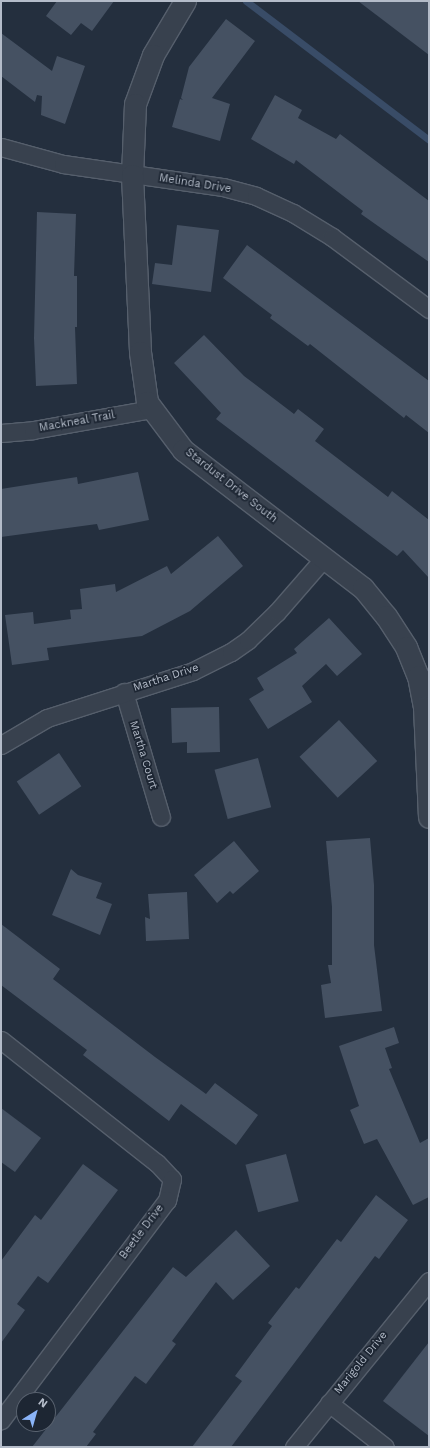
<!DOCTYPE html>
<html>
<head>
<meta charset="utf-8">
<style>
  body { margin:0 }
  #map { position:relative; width:430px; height:1448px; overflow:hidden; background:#242f3e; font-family:"Work Sans",sans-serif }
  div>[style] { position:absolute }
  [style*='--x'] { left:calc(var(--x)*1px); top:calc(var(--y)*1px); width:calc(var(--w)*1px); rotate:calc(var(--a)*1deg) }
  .stream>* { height:7px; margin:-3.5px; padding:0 3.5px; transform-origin:3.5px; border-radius:3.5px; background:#394c67 }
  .building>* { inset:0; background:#455162; transform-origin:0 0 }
  .roads { filter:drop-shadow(1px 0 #565f6c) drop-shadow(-1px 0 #565f6c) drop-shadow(0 1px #565f6c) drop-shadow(0 -1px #565f6c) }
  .minor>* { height:17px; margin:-8.5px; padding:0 8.5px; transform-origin:8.5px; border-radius:8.5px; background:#38414e }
  .tertiary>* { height:21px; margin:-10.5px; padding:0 10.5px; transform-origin:10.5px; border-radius:10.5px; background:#38414e }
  span { translate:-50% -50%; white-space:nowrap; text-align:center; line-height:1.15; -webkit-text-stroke:3.5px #1d2633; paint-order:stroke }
  .street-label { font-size:11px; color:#b4bcc9 }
  .frame { position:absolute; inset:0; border:2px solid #b4bcc9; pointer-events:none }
  .north { position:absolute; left:16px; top:1392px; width:40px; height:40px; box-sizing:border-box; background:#1d2633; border:1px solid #59626f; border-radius:50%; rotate:37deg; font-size:11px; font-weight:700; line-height:16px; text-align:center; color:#b4bcc9 }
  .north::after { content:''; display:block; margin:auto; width:14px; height:18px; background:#8ab4f8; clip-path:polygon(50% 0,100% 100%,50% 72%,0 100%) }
</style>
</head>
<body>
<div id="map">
  <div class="stream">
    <i style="--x:246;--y:1;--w:230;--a:37.2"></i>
  </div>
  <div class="building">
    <i style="clip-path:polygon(57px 1px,114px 1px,92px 31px,81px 23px,71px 35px,46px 16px)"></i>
    <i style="clip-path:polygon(358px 1px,429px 1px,429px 55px)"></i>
    <i style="clip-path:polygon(226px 19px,255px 41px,212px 98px,230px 104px,220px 141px,172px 127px,180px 99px,183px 100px,181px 98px,189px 67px)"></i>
    <i style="clip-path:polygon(1px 33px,52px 71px,57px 56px,85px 66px,65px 124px,41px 115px,42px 96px,37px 95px,35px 102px,1px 76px)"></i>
    <i style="clip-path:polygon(275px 95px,302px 110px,298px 118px,336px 139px,340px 134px,429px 201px,429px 262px,361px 214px,363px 211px,296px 160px,294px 164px,251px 139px)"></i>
    <i style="clip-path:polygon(37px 212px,76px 214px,74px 276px,77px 276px,77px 327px,75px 327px,77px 384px,36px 386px,34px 338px)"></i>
    <i style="clip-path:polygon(177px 225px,219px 230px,211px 292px,152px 284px,155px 263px,172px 265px)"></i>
    <i style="clip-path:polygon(247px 245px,429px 381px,429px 433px,406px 415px,404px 418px,310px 344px,308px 346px,270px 318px,272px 315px,223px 278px)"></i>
    <i style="clip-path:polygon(204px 335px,244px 376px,294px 414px,298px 409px,324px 429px,315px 441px,388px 497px,392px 491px,429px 520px,429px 578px,403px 550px,397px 556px,216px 419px,221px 413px,174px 363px)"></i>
    <i style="clip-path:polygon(138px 472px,149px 520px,99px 530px,97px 524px,1px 537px,1px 489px,77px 477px,78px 484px)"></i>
    <i style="clip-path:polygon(218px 536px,243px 566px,190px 611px,142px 636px,47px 648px,49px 660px,12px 665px,5px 615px,33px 612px,34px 624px,71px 619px,70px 610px,82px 609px,80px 589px,115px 584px,116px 592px,167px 566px,171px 574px)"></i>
    <i style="clip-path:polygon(329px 618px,362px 654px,337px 676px,326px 664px,302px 686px,312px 702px,268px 729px,249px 699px,264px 690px,257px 678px,297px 653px,294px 649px)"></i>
    <i style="clip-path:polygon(219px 707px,220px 752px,187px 753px,187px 742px,172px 743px,171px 708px)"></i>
    <i style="left:339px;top:720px;width:56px;height:54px;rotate:47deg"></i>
    <i style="left:59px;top:753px;width:40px;height:51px;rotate:56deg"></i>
    <i style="left:258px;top:758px;width:51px;height:45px;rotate:75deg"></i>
    <i style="clip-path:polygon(370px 838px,374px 885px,374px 945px,382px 1011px,325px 1018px,321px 985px,331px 983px,328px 965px,332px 965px,332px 907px,326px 841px)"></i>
    <i style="clip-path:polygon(234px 841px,259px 871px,233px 894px,230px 891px,217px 903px,194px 875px)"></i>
    <i style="clip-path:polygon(71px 869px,78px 875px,102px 883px,96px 898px,112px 904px,100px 935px,52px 915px)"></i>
    <i style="clip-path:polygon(187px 892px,189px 939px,146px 941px,145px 917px,150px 919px,148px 894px)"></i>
    <i style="clip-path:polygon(1px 924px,60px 969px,53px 979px,155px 1057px,206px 1094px,215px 1083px,258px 1115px,236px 1145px,181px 1104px,169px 1121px,83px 1055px,87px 1050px,1px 985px)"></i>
    <i style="clip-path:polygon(394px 1027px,399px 1043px,385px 1048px,392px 1068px,389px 1069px,420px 1143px,429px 1138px,429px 1197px,413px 1205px,377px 1139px,364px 1144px,350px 1110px,359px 1106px,339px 1046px)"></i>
    <i style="clip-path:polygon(1px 1108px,41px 1138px,15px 1172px,1px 1162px)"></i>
    <i style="left:286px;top:1154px;width:49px;height:42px;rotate:75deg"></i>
    <i style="clip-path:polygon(83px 1164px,118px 1190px,48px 1283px,38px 1276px,17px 1304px,25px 1310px,1px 1343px,1px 1261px,35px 1215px,41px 1220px)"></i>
    <i style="clip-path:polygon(376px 1195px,408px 1220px,379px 1259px,375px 1256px,231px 1447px,192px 1447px,242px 1381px,235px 1376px,272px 1326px,268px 1323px,296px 1287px,299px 1289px,337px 1239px,341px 1242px)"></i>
    <i style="clip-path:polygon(236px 1230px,270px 1266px,233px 1300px,216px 1282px,172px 1341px,176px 1344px,146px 1384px,135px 1376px,93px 1432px,96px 1434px,86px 1447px,32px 1447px,173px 1267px,186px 1277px)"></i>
    <i style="clip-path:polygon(429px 1342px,429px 1436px,383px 1401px)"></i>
  </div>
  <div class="roads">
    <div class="minor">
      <i style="--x:1;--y:147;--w:64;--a:15.3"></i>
      <i style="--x:63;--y:164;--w:162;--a:8.2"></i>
      <i style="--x:223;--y:187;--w:34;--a:15"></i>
      <i style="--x:256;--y:196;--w:41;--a:24.7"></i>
      <i style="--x:293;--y:213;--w:46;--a:31.6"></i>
      <i style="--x:332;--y:237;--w:121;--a:36.6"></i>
      <i style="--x:1;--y:433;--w:32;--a:-5"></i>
      <i style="--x:33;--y:430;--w:121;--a:-10"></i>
      <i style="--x:124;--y:692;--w:130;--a:73.5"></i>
      <i style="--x:1;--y:745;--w:53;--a:-30.4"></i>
      <i style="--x:47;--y:718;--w:153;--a:-17.8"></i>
      <i style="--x:193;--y:671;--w:42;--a:-26.6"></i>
      <i style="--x:231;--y:652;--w:21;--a:-35"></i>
      <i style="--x:248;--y:640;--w:40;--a:-44"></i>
      <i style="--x:277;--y:612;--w:72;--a:-49"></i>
      <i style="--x:1;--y:1040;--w:199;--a:38.3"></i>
      <i style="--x:157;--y:1163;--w:22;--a:47"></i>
      <i style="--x:172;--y:1179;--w:22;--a:103"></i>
      <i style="--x:167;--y:1200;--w:276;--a:127"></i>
      <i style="--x:329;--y:1403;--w:71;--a:38.2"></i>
      <i style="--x:294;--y:1447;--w:214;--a:-50.9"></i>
    </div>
    <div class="tertiary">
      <i style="--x:185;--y:1;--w:63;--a:120.7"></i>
      <i style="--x:153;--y:55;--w:52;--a:110.2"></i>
      <i style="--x:135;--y:104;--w:71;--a:92.4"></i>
      <i style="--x:132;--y:175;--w:177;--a:87.4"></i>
      <i style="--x:140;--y:352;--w:50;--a:82"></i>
      <i style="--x:147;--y:402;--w:60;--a:53.1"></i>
      <i style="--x:183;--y:450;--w:227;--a:37.5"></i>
      <i style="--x:363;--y:588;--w:36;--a:51"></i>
      <i style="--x:386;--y:616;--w:37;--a:57"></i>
      <i style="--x:406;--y:647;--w:31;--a:68"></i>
      <i style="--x:418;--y:676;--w:32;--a:79"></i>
      <i style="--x:424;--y:707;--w:110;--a:87.4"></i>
    </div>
  </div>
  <div class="street-label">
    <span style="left:195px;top:184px;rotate:9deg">Melinda Drive</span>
    <span style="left:77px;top:422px;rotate:-10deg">Mackneal Trail</span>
    <span style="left:231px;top:486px;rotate:38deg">Stardust Drive South</span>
    <span style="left:166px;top:678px;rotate:-18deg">Martha Drive</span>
    <span style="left:143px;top:755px;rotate:73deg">Martha Court</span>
    <span style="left:142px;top:1232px;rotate:-53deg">Beetle Drive</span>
    <span style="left:361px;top:1363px;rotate:-51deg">Marigold Drive</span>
  </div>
  <div class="frame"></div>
  <div class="north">N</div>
</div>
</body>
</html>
